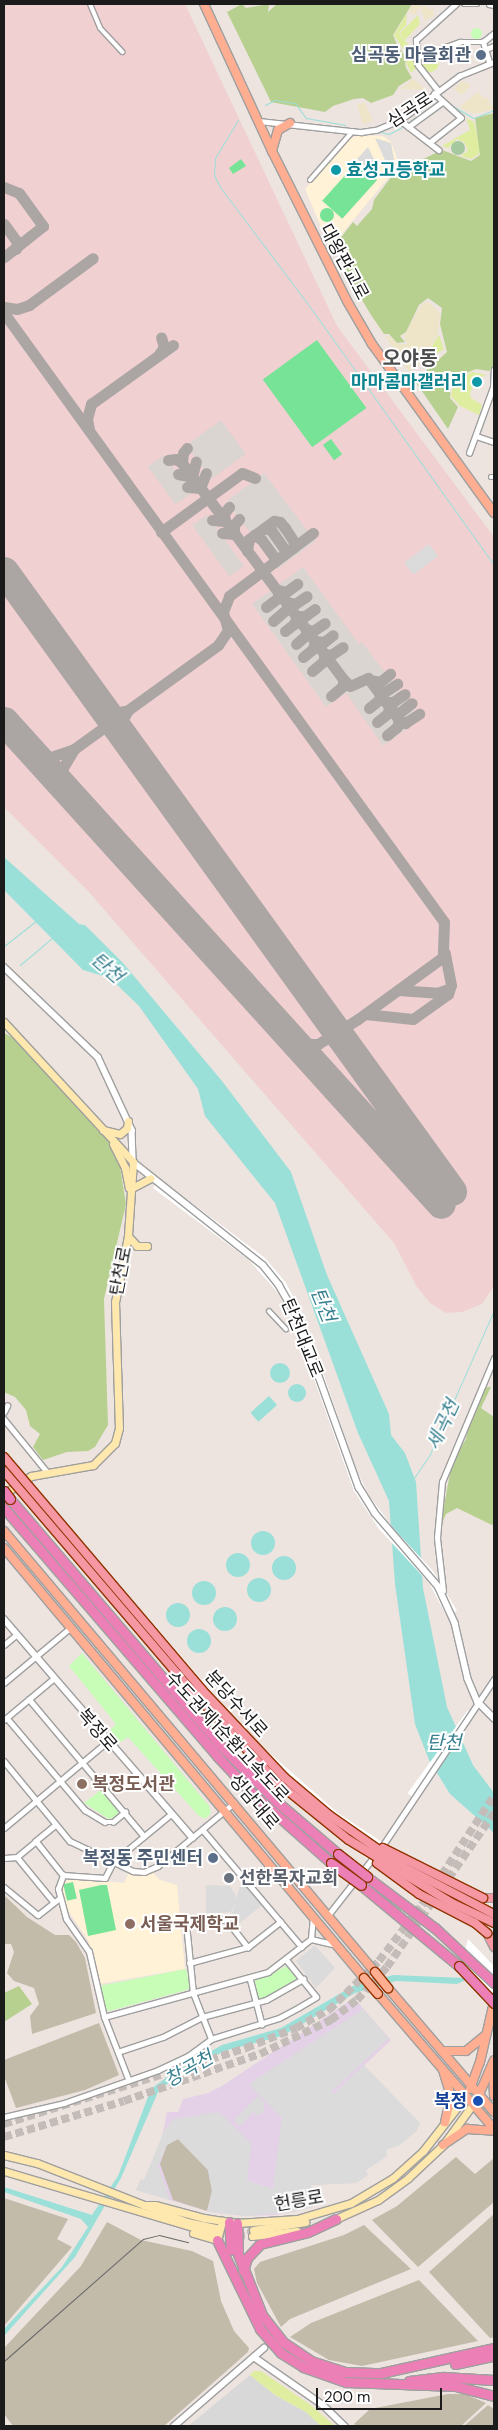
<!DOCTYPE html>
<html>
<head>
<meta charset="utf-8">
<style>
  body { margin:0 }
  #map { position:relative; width:498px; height:2430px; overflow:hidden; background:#ede4df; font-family:"DM Sans","Noto Sans KR",sans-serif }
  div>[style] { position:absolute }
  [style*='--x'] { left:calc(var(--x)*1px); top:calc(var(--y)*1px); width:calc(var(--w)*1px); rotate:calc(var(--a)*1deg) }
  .residential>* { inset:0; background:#d9d8d8 }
  .industrial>* { inset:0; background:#e4d0e7 }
  .education>* { inset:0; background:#fff2d6 }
  .military>* { inset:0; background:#f1d0d2 }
  .airport>* { inset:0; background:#dbd5d1; transform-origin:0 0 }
  .construction>* { inset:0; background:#c2bbaa }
  .farmland>* { inset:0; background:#eee5c8 }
  .grass>* { inset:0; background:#deeda0 }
  .round { border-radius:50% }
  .forest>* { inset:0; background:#b7d090 }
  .cemetery>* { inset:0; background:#a5c89f }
  .park>* { inset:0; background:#c7fdb7 }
  .pitch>* { inset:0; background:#76e396; transform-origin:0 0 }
  .parking>* { inset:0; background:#dbdbdb; transform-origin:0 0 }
  .water>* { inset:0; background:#9bdfd9; transform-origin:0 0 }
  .pier>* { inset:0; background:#fff; transform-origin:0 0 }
  .stream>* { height:1px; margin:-0.5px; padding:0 0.5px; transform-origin:0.5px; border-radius:0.5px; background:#9bdfd9 }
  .taxiway>* { height:11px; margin:-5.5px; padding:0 5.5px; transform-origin:5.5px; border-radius:5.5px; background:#aba6a4 }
  .runway>* { height:29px; margin:-14.5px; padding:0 14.5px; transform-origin:14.5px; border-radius:14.5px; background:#aba6a4 }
  .secondary-tunnel>* { height:7px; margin-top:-3.5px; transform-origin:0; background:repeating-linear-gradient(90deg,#c3bcb8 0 7px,transparent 0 10.5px) }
  .primary-tunnel>* { height:8px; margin-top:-4px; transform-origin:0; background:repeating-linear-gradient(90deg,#c3bcb8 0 8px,transparent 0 12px) }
  .roads { filter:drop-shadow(1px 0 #9f9f9f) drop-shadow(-1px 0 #9f9f9f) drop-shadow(0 1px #9f9f9f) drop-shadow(0 -1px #9f9f9f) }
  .pedestrian>* { height:4px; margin:-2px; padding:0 2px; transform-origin:2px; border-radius:2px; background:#fff }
  .minor>* { height:4.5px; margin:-2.25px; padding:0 2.25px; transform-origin:2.25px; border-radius:2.25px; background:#fff }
  .tertiary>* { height:5.5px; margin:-2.75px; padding:0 2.75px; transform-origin:2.75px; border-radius:2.75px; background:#fff }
  .secondary>* { height:7px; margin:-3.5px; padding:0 3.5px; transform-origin:3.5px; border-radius:3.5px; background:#fee8ad }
  .primary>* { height:8px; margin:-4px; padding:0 4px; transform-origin:4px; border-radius:4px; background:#ffae92 }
  .trunk>* { height:8px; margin:-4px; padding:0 4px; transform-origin:4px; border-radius:4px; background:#f697a4 }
  .motorway>* { height:9px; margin:-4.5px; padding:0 4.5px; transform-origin:4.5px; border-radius:4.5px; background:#ec80b6 }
  .tram>* { height:1px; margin:-0.5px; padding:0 0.5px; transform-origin:0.5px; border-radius:0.5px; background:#696969 }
  .bridges { filter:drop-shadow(1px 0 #913300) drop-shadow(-1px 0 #913300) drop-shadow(0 1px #913300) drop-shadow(0 -1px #913300) }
  .primary-bridge>* { height:8px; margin:-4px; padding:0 4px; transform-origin:4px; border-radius:4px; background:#ffae92 }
  .trunk-bridge>* { height:8px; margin:-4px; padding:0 4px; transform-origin:4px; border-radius:4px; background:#f697a4 }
  .motorway-bridge>* { height:9px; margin:-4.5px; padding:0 4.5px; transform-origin:4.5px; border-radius:4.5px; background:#ec80b6 }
  .dots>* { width:14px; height:14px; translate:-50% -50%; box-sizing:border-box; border:2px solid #fff; border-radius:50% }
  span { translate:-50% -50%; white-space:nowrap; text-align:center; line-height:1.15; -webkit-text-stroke:4px #fff; paint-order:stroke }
  .service-label { font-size:18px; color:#4e5e75; font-weight:700 }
  .right { translate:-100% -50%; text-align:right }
  .street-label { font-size:18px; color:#1b1b1b }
  .culture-label { font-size:18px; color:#0d838f; font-weight:700 }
  .left { translate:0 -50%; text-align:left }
  .education-label { font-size:18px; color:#785e54; font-weight:700 }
  .worship-label { font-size:18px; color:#5b616d; font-weight:700 }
  .transit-label { font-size:18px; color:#164399; font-weight:700 }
  .water-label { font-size:19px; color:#388090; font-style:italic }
  .quarter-label { font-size:20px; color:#4e4e4e; font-weight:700 }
  .frame { position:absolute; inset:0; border:5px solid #1b1b1b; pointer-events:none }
  .scale { position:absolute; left:316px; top:2388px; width:126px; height:22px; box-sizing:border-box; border:2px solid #1b1b1b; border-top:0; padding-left:6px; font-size:15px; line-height:18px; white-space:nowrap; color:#1b1b1b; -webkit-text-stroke:4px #fff; paint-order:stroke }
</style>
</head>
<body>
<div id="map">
  <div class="residential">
    <i style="clip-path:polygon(250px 2375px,275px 2395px,306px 2412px,321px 2426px,188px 2426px)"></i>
  </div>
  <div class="industrial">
    <i style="clip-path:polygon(354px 1998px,391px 2040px,334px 2094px,387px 2156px,366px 2170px,368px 2175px,356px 2183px,311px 2185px,313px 2207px,275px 2215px,246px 2216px,210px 2212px,136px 2190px,141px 2179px,144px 2180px,161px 2142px,167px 2112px,178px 2112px,183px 2099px,208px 2093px,222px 2086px)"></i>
  </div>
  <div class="education">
    <i style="clip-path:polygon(361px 135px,383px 136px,391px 142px,401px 168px,393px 172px,330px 248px,305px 189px,350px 138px)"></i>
    <i style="clip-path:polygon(129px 1872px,146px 1875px,152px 1872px,160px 1880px,177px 1885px,185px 1969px,99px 1984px,88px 1940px,67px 1909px,59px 1883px,68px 1877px,124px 1883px)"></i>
  </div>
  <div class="military">
    <i style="clip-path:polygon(4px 4px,185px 4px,337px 326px,494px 537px,494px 1286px,482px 1304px,462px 1312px,446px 1313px,430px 1303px,417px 1287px,394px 1243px,88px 891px,4px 807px)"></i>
  </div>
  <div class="airport">
    <i style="left:221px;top:420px;width:42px;height:43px;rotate:54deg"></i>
    <i style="left:164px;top:455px;width:47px;height:20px;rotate:54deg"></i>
    <i style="left:264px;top:473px;width:85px;height:47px;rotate:53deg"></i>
    <i style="left:207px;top:515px;width:63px;height:18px;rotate:54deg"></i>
    <i style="clip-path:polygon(303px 567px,359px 644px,362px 642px,420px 719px,383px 746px,346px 693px,326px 707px,252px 604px)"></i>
  </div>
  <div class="construction">
    <i style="clip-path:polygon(4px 1895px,27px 1917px,55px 1935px,69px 1935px,76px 1942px,85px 1958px,96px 2013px,32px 2034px,30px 2016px,39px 2004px,34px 1988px,14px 1981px,7px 1973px,14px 1952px,11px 1944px,4px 1944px)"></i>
    <i style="clip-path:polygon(99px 2023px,119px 2075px,85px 2090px,16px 2108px,4px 2076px,4px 2060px)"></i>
    <i style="clip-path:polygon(178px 2139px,208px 2170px,212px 2191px,207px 2211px,173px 2200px,160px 2164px,167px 2145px)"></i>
    <i style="clip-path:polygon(456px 2157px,475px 2174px,494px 2158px,494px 2202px,418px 2267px,372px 2220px,397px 2206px)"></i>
    <i style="clip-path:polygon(4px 2198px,68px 2219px,57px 2239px,72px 2247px,4px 2326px)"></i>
    <i style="clip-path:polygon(494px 2214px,494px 2337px,490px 2338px,429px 2272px)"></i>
    <i style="clip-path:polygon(107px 2222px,141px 2240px,192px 2251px,213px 2261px,221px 2301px,234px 2331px,249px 2348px,248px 2352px,164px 2426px,13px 2426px,4px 2414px,4px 2348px,81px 2266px)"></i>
    <i style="clip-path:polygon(364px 2225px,411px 2269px,290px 2319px,281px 2327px,257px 2283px,254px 2269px,260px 2262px,344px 2235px)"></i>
    <i style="clip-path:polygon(419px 2280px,478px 2341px,362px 2366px,329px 2360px,290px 2337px,311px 2323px)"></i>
    <i style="clip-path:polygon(448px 2394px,465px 2394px,486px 2403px,461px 2426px,357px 2426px,354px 2424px,370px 2409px)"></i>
    <i style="clip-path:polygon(488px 2405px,494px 2409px,494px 2426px,464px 2426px)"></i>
  </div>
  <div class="farmland">
    <i style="clip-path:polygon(413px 4px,423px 4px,415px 15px,408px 12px)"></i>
    <i style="clip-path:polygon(424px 4px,430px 10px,433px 8px,434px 16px,425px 21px,421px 9px)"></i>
    <i style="clip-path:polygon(413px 79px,426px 90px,400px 89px)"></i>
    <i style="clip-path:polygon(462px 81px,471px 85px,462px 95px,454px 89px)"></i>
    <i style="clip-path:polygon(478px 92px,485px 99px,487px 97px,494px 109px,474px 114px,459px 107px)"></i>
    <i style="clip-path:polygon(364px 102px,373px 121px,363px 124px,357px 105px)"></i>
    <i style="clip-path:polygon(427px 301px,440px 313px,438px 334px,420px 364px,409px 372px,385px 336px,389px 336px,397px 344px,407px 344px,404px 336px,420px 307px)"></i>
  </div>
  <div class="grass">
    <i style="clip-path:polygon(407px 13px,406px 25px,399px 33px,411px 48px,409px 58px,394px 35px)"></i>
    <i style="clip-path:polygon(418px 15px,420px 24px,405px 40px,400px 33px)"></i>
    <i class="round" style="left:421px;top:54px;width:18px;height:18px"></i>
    <i style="clip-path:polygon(413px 58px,417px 67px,411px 73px,406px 62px)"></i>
    <i style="clip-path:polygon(466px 118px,474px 122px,480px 148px,479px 154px,471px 159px,461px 156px,468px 150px,464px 142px,457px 139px,448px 148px,442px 146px,470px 130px)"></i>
    <i style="clip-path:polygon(439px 335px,444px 349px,420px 365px)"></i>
    <i style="clip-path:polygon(472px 372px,486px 375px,476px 380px,470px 393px,471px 398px,482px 405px,479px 415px,460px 406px,451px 396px,454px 380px)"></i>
    <i style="clip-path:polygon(254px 2371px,261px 2371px,312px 2406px,335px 2426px,321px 2426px,306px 2412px,275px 2395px,250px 2375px)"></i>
  </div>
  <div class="forest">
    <i style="clip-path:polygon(242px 4px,246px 8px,269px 4px,268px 12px,277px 4px,412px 4px,393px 35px,398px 47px,409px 60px,405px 62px,406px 68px,412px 78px,399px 86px,393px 95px,371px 103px,363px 98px,354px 99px,333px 106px,325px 112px,271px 102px,227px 12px)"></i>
    <i style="clip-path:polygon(494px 113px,494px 366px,489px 371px,476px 369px,451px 379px,450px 398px,458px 407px,448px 429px,415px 381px,447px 352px,440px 324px,442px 308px,428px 298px,419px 305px,406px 332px,400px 336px,405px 342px,397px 343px,389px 334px,384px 334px,371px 315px,347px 275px,336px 244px,353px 222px,357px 226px,372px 209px,374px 200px,394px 173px,442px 150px,471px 161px,480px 155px,475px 118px)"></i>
    <i style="clip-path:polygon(4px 1033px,12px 1037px,101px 1128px,119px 1160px,126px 1204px,104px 1299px,108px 1425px,95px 1447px,88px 1451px,67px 1452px,43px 1460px,33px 1447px,40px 1434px,30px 1426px,26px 1410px,15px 1397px,4px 1392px)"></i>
    <i style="clip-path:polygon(486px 1387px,491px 1387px,481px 1408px,494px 1417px,494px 1524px,492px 1525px,457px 1508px,446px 1514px,440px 1528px,452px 1462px,466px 1439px,468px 1423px)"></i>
    <i style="clip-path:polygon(19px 1986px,32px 2004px,4px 2022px,4px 1993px)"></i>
  </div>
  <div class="cemetery">
    <i class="round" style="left:451px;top:141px;width:14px;height:14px"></i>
  </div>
  <div class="park">
    <i class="round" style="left:470.5px;top:27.5px;width:11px;height:11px"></i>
    <i style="clip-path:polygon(82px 1653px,209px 1806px,211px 1813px,205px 1819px,199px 1816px,128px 1737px,116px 1745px,106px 1735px,116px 1724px,69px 1666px)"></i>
    <i style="clip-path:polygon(101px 1790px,118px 1811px,118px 1815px,109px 1819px,84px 1803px)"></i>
    <i style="clip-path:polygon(285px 1967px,289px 1967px,299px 1977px,298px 1981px,282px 1992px,260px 2001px,256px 1998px,255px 1980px)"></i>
    <i style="clip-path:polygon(186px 1969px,191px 1987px,187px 1990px,109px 2011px,104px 2007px,99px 1986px)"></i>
  </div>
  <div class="pitch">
    <i style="clip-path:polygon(241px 159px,246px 166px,233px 174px,229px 168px)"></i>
    <i style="left:357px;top:162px;width:27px;height:52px;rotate:42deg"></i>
    <i class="round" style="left:320px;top:208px;width:14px;height:14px"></i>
    <i style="left:317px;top:340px;width:84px;height:67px;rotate:54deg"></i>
    <i style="left:331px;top:439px;width:19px;height:10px;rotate:54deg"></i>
    <i style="left:73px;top:1882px;width:17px;height:10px;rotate:77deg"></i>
    <i style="clip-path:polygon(101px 1885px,107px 1885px,116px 1930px,88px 1936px,79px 1890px)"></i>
  </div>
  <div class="parking">
    <i style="clip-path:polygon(375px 138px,391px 143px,395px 165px,388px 167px)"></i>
    <i style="clip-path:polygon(368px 147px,378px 168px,373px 173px,357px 159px)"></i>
    <i style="left:429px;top:544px;width:15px;height:31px;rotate:53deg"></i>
    <i style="clip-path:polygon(242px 1880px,262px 1905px,235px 1927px,227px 1917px,232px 1913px,235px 1903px,231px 1912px,206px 1914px,206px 1885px,230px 1886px,236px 1896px,235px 1902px)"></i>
    <i style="clip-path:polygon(315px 1945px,335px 1968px,316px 1988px,296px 1961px)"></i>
    <i style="clip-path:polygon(363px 2009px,389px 2038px,332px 2091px,334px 2094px,364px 2065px,420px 2123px,417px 2131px,400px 2145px,386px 2150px,387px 2156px,366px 2170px,368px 2175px,356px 2183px,311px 2185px,313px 2207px,293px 2212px,246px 2216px,210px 2212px,207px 2211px,212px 2191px,208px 2170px,178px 2139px,167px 2145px,158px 2166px,170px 2200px,136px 2190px,141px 2179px,144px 2180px,164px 2131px,173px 2119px,219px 2112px,251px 2144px,247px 2180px,273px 2189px,282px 2118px,249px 2084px)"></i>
    <i style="clip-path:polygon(258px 2096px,264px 2102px,264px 2112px,259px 2115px,253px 2112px,240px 2126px,234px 2120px)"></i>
  </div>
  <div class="water">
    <i style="clip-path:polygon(4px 857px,79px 924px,85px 925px,123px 963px,222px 1081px,291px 1172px,327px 1275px,389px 1414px,391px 1435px,405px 1453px,416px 1482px,423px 1588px,447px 1707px,473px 1765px,494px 1793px,494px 1833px,450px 1794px,429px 1760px,415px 1724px,395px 1584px,389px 1501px,358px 1433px,275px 1203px,205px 1116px,198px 1089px,139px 1006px,110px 978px,83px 970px,4px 890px)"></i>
    <i class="round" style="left:270px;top:1363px;width:20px;height:20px"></i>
    <i class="round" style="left:288px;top:1384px;width:18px;height:18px"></i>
    <i style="left:269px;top:1396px;width:12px;height:25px;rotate:48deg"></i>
    <i class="round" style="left:251px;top:1531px;width:24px;height:24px"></i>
    <i class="round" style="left:226px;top:1553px;width:24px;height:24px"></i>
    <i class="round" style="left:272px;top:1556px;width:24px;height:24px"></i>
    <i class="round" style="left:247px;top:1578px;width:24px;height:24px"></i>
    <i class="round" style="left:192px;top:1581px;width:24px;height:24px"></i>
    <i class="round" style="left:166px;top:1603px;width:24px;height:24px"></i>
    <i class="round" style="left:213px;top:1607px;width:24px;height:24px"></i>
    <i class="round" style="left:187px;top:1629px;width:24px;height:24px"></i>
    <i style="clip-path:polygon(490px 1960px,490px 1969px,457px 1984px,396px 1981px,355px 1993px,282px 2036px,224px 2051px,171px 2081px,158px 2092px,121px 2178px,75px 2257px,4px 2336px,4px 2329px,62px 2267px,88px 2227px,81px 2219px,4px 2192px,4px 2187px,92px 2215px,118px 2176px,151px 2089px,167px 2077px,222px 2045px,281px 2028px,353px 1986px,393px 1975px,463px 1978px)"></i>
  </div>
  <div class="pier">
    <i style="clip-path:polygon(160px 1179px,265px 1258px,286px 1283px,303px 1315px,356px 1469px,368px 1494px,394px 1529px,433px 1571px,457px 1611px,446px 1615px,429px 1583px,379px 1529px,354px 1491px,297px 1331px,279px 1294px,249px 1260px,153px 1188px)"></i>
    <i style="clip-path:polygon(4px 1450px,249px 1735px,338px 1813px,403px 1856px,402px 1860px,494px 1908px,494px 1927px,390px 1877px,275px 1786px,185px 1691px,4px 1477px)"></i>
    <i style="left:468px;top:1710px;width:9px;height:103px;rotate:36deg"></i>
    <i style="clip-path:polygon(468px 1939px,494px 1966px,494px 2013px,459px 1973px)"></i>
  </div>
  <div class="stream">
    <i style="--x:444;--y:101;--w:34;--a:30"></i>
    <i style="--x:474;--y:118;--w:22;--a:-22"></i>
    <i style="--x:265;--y:105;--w:11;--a:-27"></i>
    <i style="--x:275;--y:100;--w:20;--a:9"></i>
    <i style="--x:295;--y:103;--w:19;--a:54"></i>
    <i style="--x:306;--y:118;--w:40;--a:10"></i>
    <i style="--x:238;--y:120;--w:44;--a:121.2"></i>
    <i style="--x:215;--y:158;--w:17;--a:93"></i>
    <i style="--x:214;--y:175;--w:13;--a:63"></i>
    <i style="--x:220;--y:187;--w:150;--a:53.1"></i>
    <i style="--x:310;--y:307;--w:317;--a:54.5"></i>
    <i style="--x:407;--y:123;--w:38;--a:-35"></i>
    <i style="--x:381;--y:132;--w:8;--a:14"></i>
    <i style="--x:389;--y:134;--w:17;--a:-28"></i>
    <i style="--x:4;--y:946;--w:41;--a:-38"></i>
    <i style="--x:20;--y:965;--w:42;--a:-40.2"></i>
    <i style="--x:414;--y:1478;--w:29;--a:-56"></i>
    <i style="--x:430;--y:1454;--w:158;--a:-66"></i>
  </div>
  <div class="taxiway">
    <i style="--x:4;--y:187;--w:16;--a:22"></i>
    <i style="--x:19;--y:193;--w:41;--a:54"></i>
    <i style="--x:43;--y:226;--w:50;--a:141.5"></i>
    <i style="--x:4;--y:224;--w:22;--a:54"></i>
    <i style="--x:17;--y:242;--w:7;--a:98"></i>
    <i style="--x:4;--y:307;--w:13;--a:9"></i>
    <i style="--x:17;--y:309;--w:13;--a:-18"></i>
    <i style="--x:29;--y:305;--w:79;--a:-36.3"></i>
    <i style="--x:4;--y:313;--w:751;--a:54.15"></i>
    <i style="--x:444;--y:922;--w:35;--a:92"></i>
    <i style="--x:443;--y:957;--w:105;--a:143.9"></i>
    <i style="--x:358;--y:1019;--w:47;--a:148"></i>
    <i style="--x:318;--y:1044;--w:14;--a:180"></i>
    <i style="--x:304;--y:1044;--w:18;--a:-151"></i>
    <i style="--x:159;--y:354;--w:9;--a:-54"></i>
    <i style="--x:164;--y:347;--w:10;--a:-107"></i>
    <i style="--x:89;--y:430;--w:11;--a:-100"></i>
    <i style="--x:87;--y:419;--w:16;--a:-75"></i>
    <i style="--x:91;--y:404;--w:101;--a:-35.7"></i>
    <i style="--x:187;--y:448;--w:6;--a:129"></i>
    <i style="--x:183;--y:453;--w:10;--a:96"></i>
    <i style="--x:182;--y:463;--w:271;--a:53.3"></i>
    <i style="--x:344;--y:680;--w:8;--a:45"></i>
    <i style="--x:350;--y:686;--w:20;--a:-24"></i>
    <i style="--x:368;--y:678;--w:52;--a:53.6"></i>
    <i style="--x:399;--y:720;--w:7;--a:106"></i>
    <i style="--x:397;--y:727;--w:13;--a:141"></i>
    <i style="--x:168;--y:460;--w:8;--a:-7"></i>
    <i style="--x:176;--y:459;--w:7;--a:34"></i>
    <i style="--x:178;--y:474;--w:14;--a:12"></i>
    <i style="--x:192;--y:477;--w:16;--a:-76"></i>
    <i style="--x:187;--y:487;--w:13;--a:4"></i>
    <i style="--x:200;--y:488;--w:16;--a:-68"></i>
    <i style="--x:212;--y:520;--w:13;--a:4"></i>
    <i style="--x:225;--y:521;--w:8;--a:-97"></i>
    <i style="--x:224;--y:513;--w:8;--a:-50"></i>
    <i style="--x:264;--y:528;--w:7;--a:16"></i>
    <i style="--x:271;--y:530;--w:24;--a:55"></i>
    <i style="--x:285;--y:550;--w:4;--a:104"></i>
    <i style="--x:161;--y:532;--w:100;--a:-36.1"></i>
    <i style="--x:242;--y:473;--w:14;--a:21"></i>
    <i style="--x:222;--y:533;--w:12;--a:5"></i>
    <i style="--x:234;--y:534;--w:9;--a:-90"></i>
    <i style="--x:234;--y:525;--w:8;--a:-50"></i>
    <i style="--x:254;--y:535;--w:8;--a:30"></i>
    <i style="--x:261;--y:539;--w:22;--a:54"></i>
    <i style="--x:274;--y:557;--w:5;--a:90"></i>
    <i style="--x:247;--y:551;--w:12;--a:-81"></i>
    <i style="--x:249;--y:539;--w:31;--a:-36"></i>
    <i style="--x:274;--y:521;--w:6;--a:9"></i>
    <i style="--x:280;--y:522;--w:8;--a:50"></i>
    <i style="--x:285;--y:528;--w:17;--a:57"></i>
    <i style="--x:294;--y:542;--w:6;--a:99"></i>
    <i style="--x:266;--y:607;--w:15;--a:-37"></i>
    <i style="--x:278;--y:598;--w:8;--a:-90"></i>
    <i style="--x:278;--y:590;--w:8;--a:14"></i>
    <i style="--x:286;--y:592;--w:14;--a:-36"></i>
    <i style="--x:273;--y:621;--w:18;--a:-41"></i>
    <i style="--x:287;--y:609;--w:7;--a:-90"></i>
    <i style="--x:287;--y:602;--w:8;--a:14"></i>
    <i style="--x:295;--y:604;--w:14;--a:-34"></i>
    <i style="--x:285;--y:631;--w:11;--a:-38"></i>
    <i style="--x:294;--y:624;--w:9;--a:-69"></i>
    <i style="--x:297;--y:616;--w:8;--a:0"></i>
    <i style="--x:305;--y:616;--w:12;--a:-35"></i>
    <i style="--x:296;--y:644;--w:13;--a:-42"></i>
    <i style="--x:306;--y:635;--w:6;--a:-90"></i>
    <i style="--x:306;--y:629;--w:7;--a:16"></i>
    <i style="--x:313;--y:631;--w:14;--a:-34"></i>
    <i style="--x:303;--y:657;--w:13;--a:-39"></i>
    <i style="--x:313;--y:649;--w:8;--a:-76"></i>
    <i style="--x:315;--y:641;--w:9;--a:6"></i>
    <i style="--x:324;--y:642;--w:11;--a:-38"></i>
    <i style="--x:312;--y:671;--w:16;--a:-40"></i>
    <i style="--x:324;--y:661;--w:7;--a:-90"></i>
    <i style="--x:324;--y:654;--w:7;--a:8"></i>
    <i style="--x:331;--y:655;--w:14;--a:-34"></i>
    <i style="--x:370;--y:680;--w:10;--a:11"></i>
    <i style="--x:380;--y:682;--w:13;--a:-39"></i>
    <i style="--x:377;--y:689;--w:7;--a:34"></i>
    <i style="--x:383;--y:693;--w:17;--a:-33"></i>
    <i style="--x:331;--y:696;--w:16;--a:-40"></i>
    <i style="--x:343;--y:686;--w:7;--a:-90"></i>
    <i style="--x:386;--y:702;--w:7;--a:0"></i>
    <i style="--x:393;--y:702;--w:14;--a:-34"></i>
    <i style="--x:100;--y:705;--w:14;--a:34"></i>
    <i style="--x:112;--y:713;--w:13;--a:-9"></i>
    <i style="--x:369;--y:708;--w:13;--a:-39"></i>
    <i style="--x:379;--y:700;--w:7;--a:-82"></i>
    <i style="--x:393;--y:712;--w:6;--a:9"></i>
    <i style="--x:399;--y:713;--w:16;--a:-38"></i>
    <i style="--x:399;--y:720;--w:7;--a:27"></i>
    <i style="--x:405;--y:723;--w:17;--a:-33"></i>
    <i style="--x:377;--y:722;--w:14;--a:-39"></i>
    <i style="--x:388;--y:713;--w:6;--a:-81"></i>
    <i style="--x:124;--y:737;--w:18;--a:-93"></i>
    <i style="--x:123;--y:719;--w:10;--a:-61"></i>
    <i style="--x:23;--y:743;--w:21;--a:39"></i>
    <i style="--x:39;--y:756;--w:9;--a:13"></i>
    <i style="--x:48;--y:758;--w:28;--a:-19"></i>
    <i style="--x:74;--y:749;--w:178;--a:-35.8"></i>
    <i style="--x:218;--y:645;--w:18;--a:-56"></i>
    <i style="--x:228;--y:630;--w:19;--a:-106"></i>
    <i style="--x:223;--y:612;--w:17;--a:-69"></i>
    <i style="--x:229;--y:596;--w:105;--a:-36.9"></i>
    <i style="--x:73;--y:751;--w:21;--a:121"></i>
    <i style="--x:62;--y:769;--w:14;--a:82"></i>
    <i style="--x:64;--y:783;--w:18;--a:56"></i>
    <i style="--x:398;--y:990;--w:39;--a:4"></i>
    <i style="--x:437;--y:993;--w:12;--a:-20"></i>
    <i style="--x:365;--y:1014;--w:48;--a:5.9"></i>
    <i style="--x:413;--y:1019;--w:43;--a:-35.5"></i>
    <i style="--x:448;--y:994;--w:9;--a:-72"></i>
    <i style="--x:451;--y:985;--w:33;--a:-101"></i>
  </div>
  <div class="runway">
    <i style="--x:4;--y:571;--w:765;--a:54.15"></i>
    <i style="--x:4;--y:721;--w:651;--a:47.86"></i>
  </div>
  <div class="secondary-tunnel">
    <i style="--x:216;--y:2228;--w:37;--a:3"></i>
    <i style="--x:217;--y:2234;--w:35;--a:3"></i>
  </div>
  <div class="primary-tunnel">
    <i style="--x:4;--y:2124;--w:254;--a:-17.4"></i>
    <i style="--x:246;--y:2048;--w:54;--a:-21.8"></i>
    <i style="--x:296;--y:2028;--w:38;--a:-29"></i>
    <i style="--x:329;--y:2010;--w:70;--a:-44.4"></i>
    <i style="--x:379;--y:1961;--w:71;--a:-52.5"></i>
    <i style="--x:422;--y:1905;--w:131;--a:-56.6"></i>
    <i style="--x:4;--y:2137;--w:125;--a:-16.7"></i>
    <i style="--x:124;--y:2101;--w:144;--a:-19.1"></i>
    <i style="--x:260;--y:2054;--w:79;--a:-25.6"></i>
    <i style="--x:331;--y:2020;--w:33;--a:-38"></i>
    <i style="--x:357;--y:2000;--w:45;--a:-47.7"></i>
    <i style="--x:387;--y:1967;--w:188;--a:-55.2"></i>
  </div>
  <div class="roads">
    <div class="pedestrian">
      <i style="--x:90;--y:4;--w:26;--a:67"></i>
      <i style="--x:100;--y:28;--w:33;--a:47"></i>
      <i style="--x:310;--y:180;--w:65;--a:-48.7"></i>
      <i style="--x:269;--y:1311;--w:25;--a:47"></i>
    </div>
    <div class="minor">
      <i style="--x:464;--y:4;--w:13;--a:0"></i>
      <i style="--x:489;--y:4;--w:5;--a:11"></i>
      <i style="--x:486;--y:49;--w:9;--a:-21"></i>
      <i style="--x:415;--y:58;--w:48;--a:-19.6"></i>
      <i style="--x:460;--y:42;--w:23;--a:0"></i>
      <i style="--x:489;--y:62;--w:21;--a:-107"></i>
      <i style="--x:483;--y:42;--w:14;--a:-39"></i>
      <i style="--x:438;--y:91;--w:33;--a:-128"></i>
      <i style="--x:418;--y:65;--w:25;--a:-95"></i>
      <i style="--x:416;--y:40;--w:54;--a:-42"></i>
      <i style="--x:400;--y:120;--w:49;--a:37.6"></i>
      <i style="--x:259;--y:121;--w:103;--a:6.2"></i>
      <i style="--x:361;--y:132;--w:15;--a:-8"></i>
      <i style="--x:376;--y:130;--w:26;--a:-23"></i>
      <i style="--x:400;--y:120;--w:74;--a:-36.7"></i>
      <i style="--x:459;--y:76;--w:38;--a:-22"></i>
      <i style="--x:408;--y:127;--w:41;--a:-36"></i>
      <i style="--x:430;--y:142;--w:39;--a:-38"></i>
      <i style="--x:461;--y:118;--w:36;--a:-138"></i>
      <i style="--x:476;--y:436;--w:19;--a:18"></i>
      <i style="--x:469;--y:453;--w:70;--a:-70"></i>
      <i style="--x:493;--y:387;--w:17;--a:-87"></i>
      <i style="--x:491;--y:477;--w:3;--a:0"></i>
      <i style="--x:4;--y:1412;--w:7;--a:-63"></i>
      <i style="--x:4;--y:1419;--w:70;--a:50.8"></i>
      <i style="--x:443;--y:1591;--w:53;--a:-96.5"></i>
      <i style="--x:437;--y:1538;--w:56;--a:-84.9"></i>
      <i style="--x:442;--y:1482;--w:134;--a:-67.2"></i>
      <i style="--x:4;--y:1645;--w:16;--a:-40"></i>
      <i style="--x:4;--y:1683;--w:86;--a:-39.8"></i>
      <i style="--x:29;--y:1699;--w:179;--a:50"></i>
      <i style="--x:7;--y:1718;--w:121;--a:49.7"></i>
      <i style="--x:85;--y:1810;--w:23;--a:31"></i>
      <i style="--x:105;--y:1822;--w:8;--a:0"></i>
      <i style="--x:113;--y:1822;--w:16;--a:-40"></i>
      <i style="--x:4;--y:1720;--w:64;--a:-39.9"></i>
      <i style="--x:4;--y:1761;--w:104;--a:50.5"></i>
      <i style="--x:70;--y:1841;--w:70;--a:25.5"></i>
      <i style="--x:133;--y:1871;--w:11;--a:5"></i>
      <i style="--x:144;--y:1872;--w:15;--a:-23"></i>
      <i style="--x:158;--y:1866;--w:99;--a:-39.7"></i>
      <i style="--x:56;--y:1825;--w:26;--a:141"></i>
      <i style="--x:36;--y:1841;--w:43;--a:51.5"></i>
      <i style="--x:4;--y:1828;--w:134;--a:-39.9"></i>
      <i style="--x:203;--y:1830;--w:153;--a:49.8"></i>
      <i style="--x:381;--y:1848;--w:203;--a:-56.2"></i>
      <i style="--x:17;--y:1857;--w:25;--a:-40"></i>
      <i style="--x:4;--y:1858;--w:13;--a:-4"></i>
      <i style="--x:17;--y:1857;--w:57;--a:50.7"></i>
      <i style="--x:4;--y:1887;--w:44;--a:39.5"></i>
      <i style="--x:38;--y:1915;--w:28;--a:-38"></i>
      <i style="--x:329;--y:1914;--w:76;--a:-51.9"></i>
      <i style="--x:311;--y:1939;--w:26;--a:13"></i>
      <i style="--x:189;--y:1963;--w:61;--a:-15.2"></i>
      <i style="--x:248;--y:1947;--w:41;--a:-38"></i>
      <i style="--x:250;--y:1978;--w:48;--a:75.4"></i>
      <i style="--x:104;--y:2017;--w:170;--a:-15.3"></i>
      <i style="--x:268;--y:1972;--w:54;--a:-37.5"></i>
      <i style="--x:311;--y:1939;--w:21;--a:-85"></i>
      <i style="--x:211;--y:2039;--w:49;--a:-111.4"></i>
      <i style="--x:193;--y:1993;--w:69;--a:-95.8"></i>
      <i style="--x:186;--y:1924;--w:40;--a:-7.1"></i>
      <i style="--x:226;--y:1919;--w:36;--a:52"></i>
      <i style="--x:118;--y:2052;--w:47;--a:-18.4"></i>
      <i style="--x:163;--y:2037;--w:44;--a:-27.1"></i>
      <i style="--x:202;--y:2017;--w:66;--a:-14.9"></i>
      <i style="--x:266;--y:2000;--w:43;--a:-29.6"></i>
      <i style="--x:128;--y:2079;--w:66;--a:-111.2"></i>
      <i style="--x:104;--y:2017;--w:67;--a:-103"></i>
      <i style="--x:89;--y:1952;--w:40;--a:-124.9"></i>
      <i style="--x:66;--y:1919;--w:31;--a:-105"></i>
      <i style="--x:58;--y:1889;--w:15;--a:-70"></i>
      <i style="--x:63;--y:1875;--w:42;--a:4.1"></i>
      <i style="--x:105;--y:1878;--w:18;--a:-63"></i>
      <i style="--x:113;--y:1862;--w:75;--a:-39.6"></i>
      <i style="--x:4;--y:2117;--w:62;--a:-13.1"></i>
      <i style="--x:64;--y:2103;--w:100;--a:-19.3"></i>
      <i style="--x:158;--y:2070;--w:33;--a:-25"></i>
      <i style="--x:188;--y:2056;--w:29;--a:-36"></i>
      <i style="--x:211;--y:2039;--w:71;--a:-17.2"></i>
      <i style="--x:279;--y:2018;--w:21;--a:-28"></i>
      <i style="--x:298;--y:2008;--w:21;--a:-31"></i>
      <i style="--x:316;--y:1997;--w:48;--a:-129"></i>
    </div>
    <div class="tertiary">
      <i style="--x:4;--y:967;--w:130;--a:43.8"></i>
      <i style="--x:98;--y:1057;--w:81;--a:65"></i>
      <i style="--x:132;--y:1130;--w:32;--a:88"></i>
      <i style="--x:133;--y:1162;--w:166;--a:38.4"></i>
      <i style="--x:263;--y:1265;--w:26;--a:51"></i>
      <i style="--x:279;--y:1285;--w:38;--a:60"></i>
      <i style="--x:298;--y:1318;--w:180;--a:70.2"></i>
      <i style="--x:359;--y:1487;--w:31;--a:58"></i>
      <i style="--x:375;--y:1513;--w:96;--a:49.2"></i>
      <i style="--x:438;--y:1586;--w:41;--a:65.3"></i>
      <i style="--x:455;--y:1623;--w:57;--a:76.9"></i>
      <i style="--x:468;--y:1679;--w:25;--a:67"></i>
      <i style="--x:478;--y:1702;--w:23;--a:45"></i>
      <i style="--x:4;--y:1619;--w:289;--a:49.2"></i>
      <i style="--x:254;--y:2357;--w:84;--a:34.8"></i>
      <i style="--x:323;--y:2405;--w:30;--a:44"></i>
      <i style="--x:174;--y:2426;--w:119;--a:-40.9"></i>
    </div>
    <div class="secondary">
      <i style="--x:4;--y:1022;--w:190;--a:47.3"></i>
      <i style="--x:133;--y:1162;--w:74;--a:93.9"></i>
      <i style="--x:128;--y:1236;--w:67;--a:101.1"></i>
      <i style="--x:115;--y:1302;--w:126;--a:88.2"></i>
      <i style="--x:119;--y:1428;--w:16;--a:105"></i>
      <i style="--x:115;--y:1443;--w:31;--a:135"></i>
      <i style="--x:93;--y:1465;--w:63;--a:169.9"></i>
      <i style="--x:31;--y:1476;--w:32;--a:146"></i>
      <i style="--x:103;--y:1130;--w:17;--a:13"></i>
      <i style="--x:120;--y:1134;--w:9;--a:-41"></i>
      <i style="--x:127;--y:1128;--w:7;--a:-82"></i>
      <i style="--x:113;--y:1144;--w:27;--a:63"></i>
      <i style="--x:125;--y:1168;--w:20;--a:79"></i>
      <i style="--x:132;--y:1188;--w:21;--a:-28"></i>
      <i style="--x:128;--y:1236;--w:13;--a:48"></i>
      <i style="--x:137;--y:1246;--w:10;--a:0"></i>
      <i style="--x:4;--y:2155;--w:34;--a:14"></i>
      <i style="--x:37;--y:2163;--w:115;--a:21.4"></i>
      <i style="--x:144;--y:2205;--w:11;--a:0"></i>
      <i style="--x:155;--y:2205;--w:51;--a:14.9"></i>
      <i style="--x:204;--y:2218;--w:33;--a:9"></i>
      <i style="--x:237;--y:2223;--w:60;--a:-3.8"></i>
      <i style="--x:297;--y:2219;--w:56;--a:-16.5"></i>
      <i style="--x:351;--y:2203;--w:49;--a:-30.8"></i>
      <i style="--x:393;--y:2178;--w:40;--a:-42"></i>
      <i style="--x:423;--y:2151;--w:70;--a:-52"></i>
      <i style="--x:4;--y:2171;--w:222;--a:16.5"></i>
      <i style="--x:144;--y:2205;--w:46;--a:21.6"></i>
      <i style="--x:187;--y:2222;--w:30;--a:12"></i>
      <i style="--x:331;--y:2221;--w:51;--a:-24.1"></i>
      <i style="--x:378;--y:2200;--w:37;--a:-36"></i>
      <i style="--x:408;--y:2178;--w:48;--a:-43.3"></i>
      <i style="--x:443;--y:2145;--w:51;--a:-53.8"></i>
      <i style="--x:253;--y:2230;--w:53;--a:-8.7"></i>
      <i style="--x:193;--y:2233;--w:25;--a:16"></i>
      <i style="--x:217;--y:2240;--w:20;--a:-75"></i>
      <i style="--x:252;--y:2236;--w:45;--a:-6.3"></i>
    </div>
    <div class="primary">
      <i style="--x:204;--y:4;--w:162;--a:65.2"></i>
      <i style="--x:272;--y:151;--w:168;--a:63.4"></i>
      <i style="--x:347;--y:301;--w:50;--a:59.8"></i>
      <i style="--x:372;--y:344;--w:208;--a:54.2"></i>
      <i style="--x:272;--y:151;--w:22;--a:-74"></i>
      <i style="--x:278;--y:130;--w:14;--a:-30"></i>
      <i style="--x:4;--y:1531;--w:576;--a:49.93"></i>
      <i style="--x:4;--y:1548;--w:561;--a:50.06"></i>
      <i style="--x:388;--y:1988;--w:163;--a:49.5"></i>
      <i style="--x:378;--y:1994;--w:178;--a:49.3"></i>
      <i style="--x:442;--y:2051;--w:24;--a:0"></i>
      <i style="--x:466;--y:2051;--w:26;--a:-39"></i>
      <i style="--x:493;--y:2068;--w:28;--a:88"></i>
      <i style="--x:443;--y:2070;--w:27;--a:73"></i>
      <i style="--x:451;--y:2096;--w:27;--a:103"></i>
      <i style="--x:470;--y:2089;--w:29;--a:-70"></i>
      <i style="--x:480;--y:2062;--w:62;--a:-76.9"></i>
      <i style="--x:478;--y:2097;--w:40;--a:-66.6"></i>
      <i style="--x:443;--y:2145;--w:29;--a:-34"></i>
      <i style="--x:467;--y:2129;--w:27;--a:4"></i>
    </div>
    <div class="trunk">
      <i style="--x:483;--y:1898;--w:11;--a:0"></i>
      <i style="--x:487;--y:1933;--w:16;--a:63"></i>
    </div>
    <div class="motorway">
      <i style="--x:10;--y:1499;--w:322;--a:49.5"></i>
      <i style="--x:219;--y:1744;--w:81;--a:45"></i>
      <i style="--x:276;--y:1801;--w:82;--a:40.5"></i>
      <i style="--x:4;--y:1508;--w:327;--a:49.3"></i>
      <i style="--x:217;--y:1756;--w:51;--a:46.6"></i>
      <i style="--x:252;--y:1793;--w:106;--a:41.5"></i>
      <i style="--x:367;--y:1877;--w:85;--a:36.9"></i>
      <i style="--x:435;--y:1928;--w:81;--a:43"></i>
      <i style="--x:361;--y:1885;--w:127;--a:39.6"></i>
      <i style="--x:229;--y:2222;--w:28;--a:86"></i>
      <i style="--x:237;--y:2223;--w:31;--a:88"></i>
      <i style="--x:238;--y:2254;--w:66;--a:68.5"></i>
      <i style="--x:262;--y:2315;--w:34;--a:52"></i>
      <i style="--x:283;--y:2342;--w:34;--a:34"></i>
      <i style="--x:311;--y:2361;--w:36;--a:18"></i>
      <i style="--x:345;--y:2372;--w:36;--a:2"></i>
      <i style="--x:381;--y:2373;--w:116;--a:-12.5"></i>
      <i style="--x:217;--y:2240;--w:99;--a:64.2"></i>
      <i style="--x:260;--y:2329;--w:32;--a:49"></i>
      <i style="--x:281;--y:2353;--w:26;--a:32"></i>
      <i style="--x:303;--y:2367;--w:46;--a:19.2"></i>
      <i style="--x:346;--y:2382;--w:109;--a:2.1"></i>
      <i style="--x:455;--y:2386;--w:40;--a:14.4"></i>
      <i style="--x:243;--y:2271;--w:14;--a:-73"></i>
      <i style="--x:247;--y:2258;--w:19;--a:-47"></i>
      <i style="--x:260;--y:2244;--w:49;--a:-14"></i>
      <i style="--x:308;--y:2232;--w:31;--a:-25"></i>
      <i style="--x:455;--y:2364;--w:40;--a:-12"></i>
      <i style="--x:409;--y:2381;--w:34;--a:-7"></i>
      <i style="--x:443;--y:2377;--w:51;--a:3.4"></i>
    </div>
  </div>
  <div class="tram">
    <i style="--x:4;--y:2361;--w:185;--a:-41.3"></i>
    <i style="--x:143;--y:2239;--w:16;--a:-14"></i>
    <i style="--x:159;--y:2235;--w:30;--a:14"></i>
  </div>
  <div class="bridges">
    <div class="primary-bridge">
      <i style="--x:375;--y:1972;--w:21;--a:51"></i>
      <i style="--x:364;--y:1978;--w:21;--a:49"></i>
    </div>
    <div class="trunk-bridge">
      <i style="--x:4;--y:1457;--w:306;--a:49.6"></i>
      <i style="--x:202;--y:1690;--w:120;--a:46.7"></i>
      <i style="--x:284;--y:1777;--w:59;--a:40.2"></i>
      <i style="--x:329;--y:1815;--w:89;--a:34.9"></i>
      <i style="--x:402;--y:1866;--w:104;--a:27.6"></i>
      <i style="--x:4;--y:1471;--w:282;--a:49.5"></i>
      <i style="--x:187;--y:1685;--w:132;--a:47.1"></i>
      <i style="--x:277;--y:1782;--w:92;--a:38.9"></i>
      <i style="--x:349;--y:1840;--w:121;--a:31.5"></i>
      <i style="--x:452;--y:1903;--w:47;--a:25.5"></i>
      <i style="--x:383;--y:1848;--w:112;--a:26.6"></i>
      <i style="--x:377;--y:1863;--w:52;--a:36.4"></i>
      <i style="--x:419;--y:1894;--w:63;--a:27.4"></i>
      <i style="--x:475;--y:1923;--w:16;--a:40"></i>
    </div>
    <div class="motorway-bridge">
      <i style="--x:4;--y:1491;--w:10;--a:53"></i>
      <i style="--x:338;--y:1854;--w:37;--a:38"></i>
      <i style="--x:331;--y:1863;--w:37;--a:36"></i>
      <i style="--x:459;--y:1966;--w:51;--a:46.6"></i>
    </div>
  </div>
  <div class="dots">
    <i style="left:481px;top:55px;background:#5c6f8a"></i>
    <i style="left:336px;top:170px;background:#0f9aa8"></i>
    <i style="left:477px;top:382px;background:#0f9aa8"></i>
    <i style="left:82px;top:1784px;background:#8d6e63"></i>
    <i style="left:213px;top:1858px;background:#5c6f8a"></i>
    <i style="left:229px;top:1878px;background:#6b7280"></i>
    <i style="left:130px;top:1924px;background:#8d6e63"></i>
    <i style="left:478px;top:2101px;background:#1a4fb4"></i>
  </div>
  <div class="service-label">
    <span class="right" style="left:471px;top:55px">심곡동 마을회관</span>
    <span class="right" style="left:203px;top:1858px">복정동 주민센터</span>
  </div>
  <div class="street-label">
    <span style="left:410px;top:110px;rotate:-33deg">심곡로</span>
    <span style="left:344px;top:262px;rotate:62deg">대왕판교로</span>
    <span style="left:121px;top:1271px;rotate:-79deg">탄천로</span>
    <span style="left:302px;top:1338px;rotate:68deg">탄천대교로</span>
    <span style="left:236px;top:1704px;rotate:48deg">분당수서로</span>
    <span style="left:97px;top:1730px;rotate:49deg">복정로</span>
    <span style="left:227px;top:1737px;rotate:47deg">수도권제1순환고속도로</span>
    <span style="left:254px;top:1802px;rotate:50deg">성남대로</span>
    <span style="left:299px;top:2201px;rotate:-10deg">헌릉로</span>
  </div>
  <div class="culture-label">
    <span class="left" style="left:346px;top:170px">효성고등학교</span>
    <span class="right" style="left:467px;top:382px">마마콤마갤러리</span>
  </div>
  <div class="education-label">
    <span class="left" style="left:92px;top:1784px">복정도서관</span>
    <span class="left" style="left:140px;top:1924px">서울국제학교</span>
  </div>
  <div class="worship-label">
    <span class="left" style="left:239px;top:1878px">선한목자교회</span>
  </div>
  <div class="transit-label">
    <span class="right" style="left:467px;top:2101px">복정</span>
  </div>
  <div class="water-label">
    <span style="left:107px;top:968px;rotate:41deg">탄천</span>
    <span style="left:323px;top:1305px;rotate:68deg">탄천</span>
    <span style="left:443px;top:1425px;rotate:-65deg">세곡천</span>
    <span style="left:444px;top:1743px">탄천</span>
    <span style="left:189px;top:2069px;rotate:-30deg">창곡천</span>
  </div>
  <div class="quarter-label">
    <span style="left:410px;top:358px">오야동</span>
  </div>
  <div class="frame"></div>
  <div class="scale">200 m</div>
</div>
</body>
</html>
